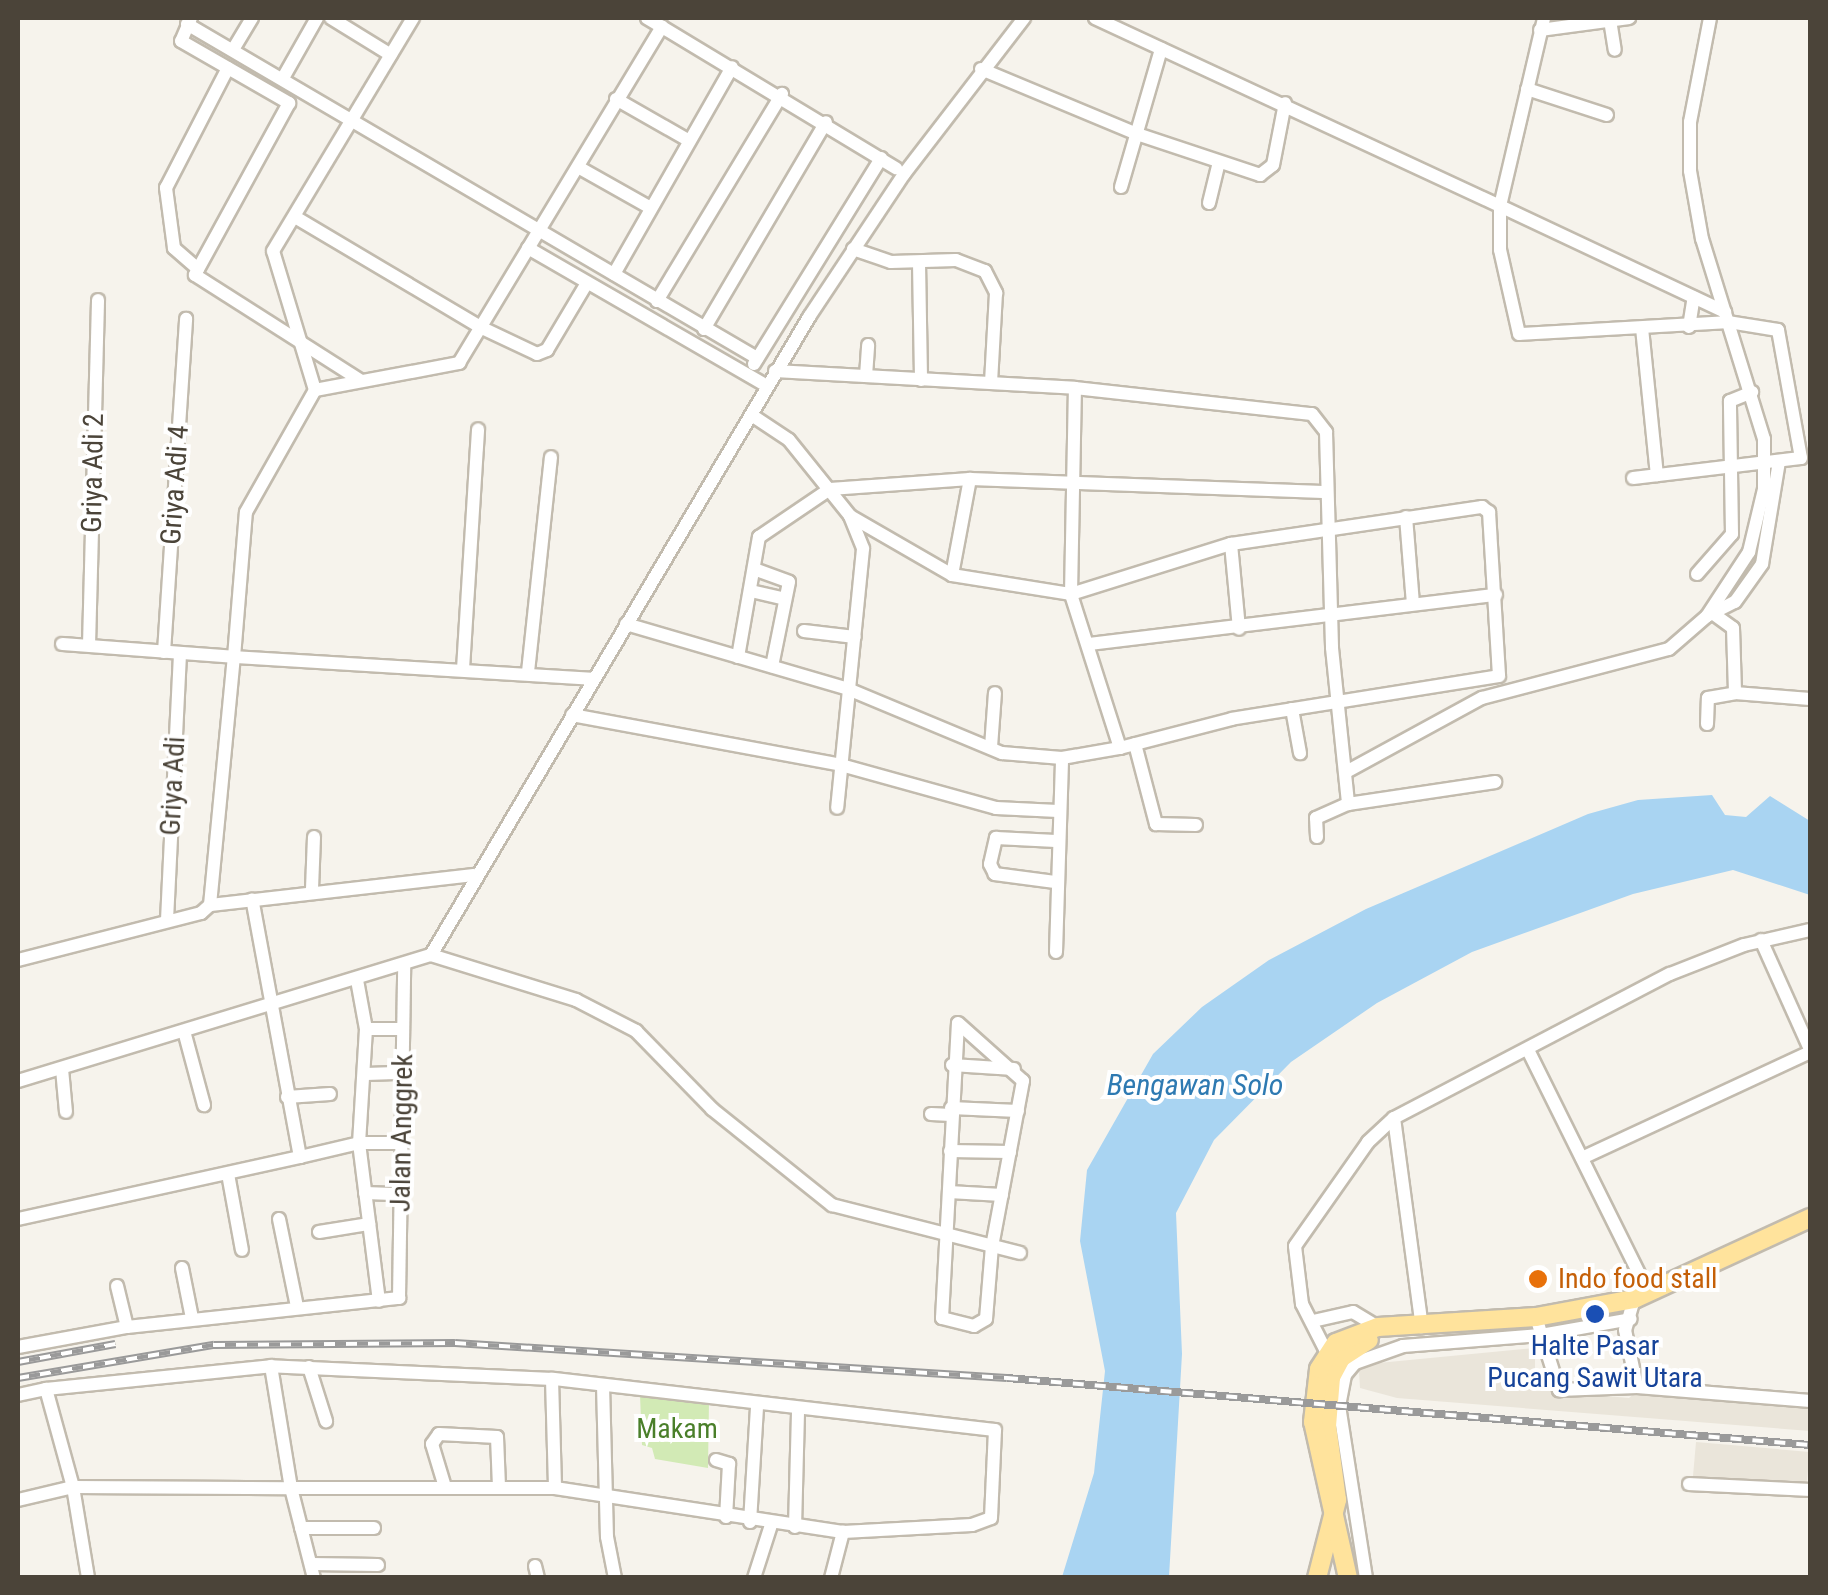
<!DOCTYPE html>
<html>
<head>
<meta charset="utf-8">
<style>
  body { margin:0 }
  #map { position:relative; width:1828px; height:1595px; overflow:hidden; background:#f6f3ec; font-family:"Roboto Condensed",sans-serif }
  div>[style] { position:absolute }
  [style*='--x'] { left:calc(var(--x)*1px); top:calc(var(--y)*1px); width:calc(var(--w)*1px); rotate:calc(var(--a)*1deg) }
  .residential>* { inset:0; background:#eae5da; transform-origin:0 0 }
  .green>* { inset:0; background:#d2eab5 }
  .water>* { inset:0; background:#a9d4f2 }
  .roads { filter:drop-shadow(2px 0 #c2bbae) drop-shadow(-2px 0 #c2bbae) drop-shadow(0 2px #c2bbae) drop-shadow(0 -2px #c2bbae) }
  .minor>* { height:12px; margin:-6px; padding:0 6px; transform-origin:6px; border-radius:6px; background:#fff }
  .major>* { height:18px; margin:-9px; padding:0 9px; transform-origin:9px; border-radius:9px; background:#ffe39c }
  .rail>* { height:8px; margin-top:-4px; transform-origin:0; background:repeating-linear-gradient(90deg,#fff 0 11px,#9a9a9a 0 22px); box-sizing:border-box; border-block:2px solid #9a9a9a }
  .dots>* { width:28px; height:28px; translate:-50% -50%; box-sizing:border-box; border:5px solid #fff; border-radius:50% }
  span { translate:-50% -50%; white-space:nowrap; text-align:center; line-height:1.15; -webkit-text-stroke:8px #fff; paint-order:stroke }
  .street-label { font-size:28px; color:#4b4439 }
  .food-label { font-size:28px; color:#c56008 }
  .left { translate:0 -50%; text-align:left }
  .transit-label { font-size:28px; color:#164399 }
  .park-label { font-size:28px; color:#4a7f2a }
  .water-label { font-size:30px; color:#2e7ab2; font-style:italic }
  .frame { position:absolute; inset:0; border:20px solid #4b4439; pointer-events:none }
</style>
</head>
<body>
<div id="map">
  <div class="residential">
    <i style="clip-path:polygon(1535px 1348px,1535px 1383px,1562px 1392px,1629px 1398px,1638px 1390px,1810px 1404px,1810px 1431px,1397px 1398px,1360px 1388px,1359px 1371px,1368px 1364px)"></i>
    <i style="left:1696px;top:1442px;width:114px;height:39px;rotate:5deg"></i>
  </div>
  <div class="green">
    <i style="clip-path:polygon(640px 1395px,709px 1401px,708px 1468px,655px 1459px,652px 1448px,642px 1445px)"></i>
  </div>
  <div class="water">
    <i style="clip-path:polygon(1712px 795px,1725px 815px,1746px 817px,1770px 796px,1810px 821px,1810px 895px,1733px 870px,1633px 894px,1472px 952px,1377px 1003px,1291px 1062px,1214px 1140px,1176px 1213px,1182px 1354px,1169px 1577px,1062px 1577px,1094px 1473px,1105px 1371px,1080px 1241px,1087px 1170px,1153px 1054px,1202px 1007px,1269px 960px,1366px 909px,1588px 814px,1638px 800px)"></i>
  </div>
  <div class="roads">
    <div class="minor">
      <i style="--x:191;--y:18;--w:25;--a:113"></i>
      <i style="--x:181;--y:41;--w:125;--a:29.9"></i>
      <i style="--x:289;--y:103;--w:196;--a:118.7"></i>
      <i style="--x:195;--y:275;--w:196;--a:32.5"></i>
      <i style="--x:331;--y:18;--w:70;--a:31.7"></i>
      <i style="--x:647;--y:18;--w:291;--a:31.1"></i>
      <i style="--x:1095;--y:18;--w:447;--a:24.9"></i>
      <i style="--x:1500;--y:206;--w:193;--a:-76.8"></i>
      <i style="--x:1610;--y:20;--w:30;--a:81"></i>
      <i style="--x:187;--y:24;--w:661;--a:30.37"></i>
      <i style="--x:1540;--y:30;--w:90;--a:-7.7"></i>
      <i style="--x:234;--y:48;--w:35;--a:-59"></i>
      <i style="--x:981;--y:69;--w:169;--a:22.6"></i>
      <i style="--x:1137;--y:134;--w:130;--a:18.4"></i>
      <i style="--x:1260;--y:175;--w:16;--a:-38"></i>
      <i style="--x:1273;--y:165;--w:63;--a:-79"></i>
      <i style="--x:283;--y:78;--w:69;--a:-60.5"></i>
      <i style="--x:1527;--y:89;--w:84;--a:18"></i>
      <i style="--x:616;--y:99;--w:81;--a:29.7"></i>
      <i style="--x:578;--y:167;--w:81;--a:29.4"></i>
      <i style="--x:1121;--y:187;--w:144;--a:-73.8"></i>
      <i style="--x:1209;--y:203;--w:42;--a:-76.3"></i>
      <i style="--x:295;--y:217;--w:215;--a:30.7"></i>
      <i style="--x:480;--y:327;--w:63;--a:25.3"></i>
      <i style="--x:537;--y:354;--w:11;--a:-22"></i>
      <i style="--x:547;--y:350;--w:78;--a:-59.2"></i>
      <i style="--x:528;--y:248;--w:276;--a:30"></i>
      <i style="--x:853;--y:249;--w:40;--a:18.9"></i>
      <i style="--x:891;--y:262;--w:65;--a:-1.8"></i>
      <i style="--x:956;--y:260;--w:31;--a:21"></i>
      <i style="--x:985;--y:271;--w:25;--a:63"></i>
      <i style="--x:996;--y:293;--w:89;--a:93.2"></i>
      <i style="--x:919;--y:263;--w:117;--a:89"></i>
      <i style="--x:198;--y:269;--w:32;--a:-139"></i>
      <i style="--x:174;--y:248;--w:61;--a:-97.6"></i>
      <i style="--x:166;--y:188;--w:135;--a:-62.7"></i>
      <i style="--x:614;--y:274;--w:238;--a:-60.3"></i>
      <i style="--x:657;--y:301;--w:242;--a:-58.9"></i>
      <i style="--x:1689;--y:327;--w:30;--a:-81"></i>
      <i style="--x:1642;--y:328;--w:148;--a:84.2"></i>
      <i style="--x:704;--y:329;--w:240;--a:-59.5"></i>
      <i style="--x:754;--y:364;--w:242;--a:-58.3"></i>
      <i style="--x:775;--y:371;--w:300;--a:3.2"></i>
      <i style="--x:1075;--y:388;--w:238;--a:6.3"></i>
      <i style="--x:1312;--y:414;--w:23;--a:52"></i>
      <i style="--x:1326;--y:432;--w:216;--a:88.4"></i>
      <i style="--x:1332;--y:648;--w:157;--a:84.1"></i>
      <i style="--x:1348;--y:804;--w:149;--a:-8.5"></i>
      <i style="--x:866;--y:376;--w:31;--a:-86"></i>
      <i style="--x:315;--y:390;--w:147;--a:-10.6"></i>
      <i style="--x:459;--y:363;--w:393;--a:-58.9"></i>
      <i style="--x:753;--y:416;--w:43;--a:33.7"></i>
      <i style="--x:789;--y:440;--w:97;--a:51.2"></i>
      <i style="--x:850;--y:516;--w:35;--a:68"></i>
      <i style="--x:863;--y:549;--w:260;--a:95.7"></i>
      <i style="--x:1633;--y:478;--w:169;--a:-6.8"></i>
      <i style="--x:1801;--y:458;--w:130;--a:-100.2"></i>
      <i style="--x:1778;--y:330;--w:51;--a:-170.9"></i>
      <i style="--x:1728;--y:322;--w:209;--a:176.7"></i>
      <i style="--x:1519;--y:334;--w:86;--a:-102.7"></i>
      <i style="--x:1500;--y:250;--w:44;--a:-90"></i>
      <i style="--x:1500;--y:206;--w:249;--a:25.2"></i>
      <i style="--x:850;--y:516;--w:118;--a:30"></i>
      <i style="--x:952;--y:575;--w:121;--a:9.1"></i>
      <i style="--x:1071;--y:594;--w:168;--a:-17.4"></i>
      <i style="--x:1231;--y:544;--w:254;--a:-8.4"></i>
      <i style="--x:1482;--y:507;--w:9;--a:36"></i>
      <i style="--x:1489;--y:512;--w:164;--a:86.5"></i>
      <i style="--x:1499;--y:676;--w:270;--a:170.9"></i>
      <i style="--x:1232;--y:719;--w:116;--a:165.5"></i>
      <i style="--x:1120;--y:748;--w:162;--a:-107.7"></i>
      <i style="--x:1071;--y:594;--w:206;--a:-88.9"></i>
      <i style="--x:1406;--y:517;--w:87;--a:85.4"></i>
      <i style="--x:1231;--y:544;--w:85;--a:84.6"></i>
      <i style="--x:754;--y:569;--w:37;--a:20"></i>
      <i style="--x:789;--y:582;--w:86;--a:101.4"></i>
      <i style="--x:1697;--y:574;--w:53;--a:-48.8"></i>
      <i style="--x:1732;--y:534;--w:133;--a:-90.9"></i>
      <i style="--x:1730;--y:401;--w:24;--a:-22"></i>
      <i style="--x:952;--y:575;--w:98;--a:-79.4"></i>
      <i style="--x:751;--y:591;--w:35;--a:13"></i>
      <i style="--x:1715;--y:615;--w:22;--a:36"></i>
      <i style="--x:1733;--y:628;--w:65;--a:88.2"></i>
      <i style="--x:1735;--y:693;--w:75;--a:4.6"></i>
      <i style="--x:1707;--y:616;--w:31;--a:-27"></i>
      <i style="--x:1735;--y:602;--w:47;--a:-54.6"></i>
      <i style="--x:1762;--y:564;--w:104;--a:-80.6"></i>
      <i style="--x:626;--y:624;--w:231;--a:16.3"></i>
      <i style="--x:848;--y:689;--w:167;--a:22.6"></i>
      <i style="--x:1002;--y:753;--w:60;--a:4.8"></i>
      <i style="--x:1062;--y:758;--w:59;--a:-9.8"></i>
      <i style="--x:804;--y:631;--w:51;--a:6.7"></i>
      <i style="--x:62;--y:644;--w:172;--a:4.3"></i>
      <i style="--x:234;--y:657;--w:145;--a:-85.3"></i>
      <i style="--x:246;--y:512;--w:140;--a:-60.5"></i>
      <i style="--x:315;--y:390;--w:145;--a:-106.8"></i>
      <i style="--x:273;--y:251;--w:272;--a:-59"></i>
      <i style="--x:1089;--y:644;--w:410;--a:-6.9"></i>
      <i style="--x:89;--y:645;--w:345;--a:-88.5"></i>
      <i style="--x:164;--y:652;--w:334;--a:-86.2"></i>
      <i style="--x:738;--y:657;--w:122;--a:-80.1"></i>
      <i style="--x:759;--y:537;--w:86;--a:-34.1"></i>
      <i style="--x:830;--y:489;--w:140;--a:-4.1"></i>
      <i style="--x:970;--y:479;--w:354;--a:2.1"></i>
      <i style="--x:463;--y:669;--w:240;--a:-86.4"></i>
      <i style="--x:528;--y:672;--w:216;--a:-83.9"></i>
      <i style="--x:1292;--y:709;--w:45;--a:79.7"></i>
      <i style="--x:572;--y:715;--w:274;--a:10.5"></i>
      <i style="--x:841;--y:765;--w:161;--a:15.5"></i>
      <i style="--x:996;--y:808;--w:62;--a:2.8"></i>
      <i style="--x:1707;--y:724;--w:26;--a:-88"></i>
      <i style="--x:1708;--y:698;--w:27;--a:-10"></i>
      <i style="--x:1135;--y:744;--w:83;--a:75.3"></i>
      <i style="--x:1156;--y:824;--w:40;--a:1.4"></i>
      <i style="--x:991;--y:747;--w:54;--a:-85.8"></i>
      <i style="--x:1346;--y:772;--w:155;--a:-28.6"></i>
      <i style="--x:1482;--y:698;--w:193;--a:-14.7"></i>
      <i style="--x:1669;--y:649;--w:50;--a:-41"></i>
      <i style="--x:1707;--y:616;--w:77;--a:-56.7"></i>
      <i style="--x:1749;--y:552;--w:65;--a:-76.6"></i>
      <i style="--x:1764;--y:489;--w:50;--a:-90"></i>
      <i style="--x:1764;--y:439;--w:209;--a:-107.2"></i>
      <i style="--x:1702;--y:239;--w:69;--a:-100"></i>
      <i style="--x:1690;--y:171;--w:49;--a:-90"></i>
      <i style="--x:1690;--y:122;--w:106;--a:-79.1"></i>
      <i style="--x:1317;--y:837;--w:19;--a:-93"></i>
      <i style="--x:1316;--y:818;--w:35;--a:-24"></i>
      <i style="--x:1055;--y:882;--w:61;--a:-172.4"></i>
      <i style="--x:995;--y:874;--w:11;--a:-117"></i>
      <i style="--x:990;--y:864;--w:27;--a:-77"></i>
      <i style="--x:996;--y:838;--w:60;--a:2.9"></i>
      <i style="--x:312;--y:889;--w:52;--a:-87.8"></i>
      <i style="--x:210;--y:905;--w:249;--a:-84.5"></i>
      <i style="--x:234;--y:657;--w:360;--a:3.5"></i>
      <i style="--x:167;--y:920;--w:267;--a:-87.2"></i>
      <i style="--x:1761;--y:940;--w:120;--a:65.8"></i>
      <i style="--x:1056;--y:952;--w:194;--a:-88.2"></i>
      <i style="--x:431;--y:955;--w:152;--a:17.2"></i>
      <i style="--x:576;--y:1000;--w:68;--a:27.3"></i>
      <i style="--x:636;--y:1031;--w:109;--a:45.7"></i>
      <i style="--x:712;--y:1109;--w:154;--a:38.7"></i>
      <i style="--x:832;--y:1205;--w:194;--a:14.3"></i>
      <i style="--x:18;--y:960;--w:189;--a:-14.4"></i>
      <i style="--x:201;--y:913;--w:12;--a:-42"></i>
      <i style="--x:210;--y:905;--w:266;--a:-6.5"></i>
      <i style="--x:357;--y:980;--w:50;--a:79.6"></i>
      <i style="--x:366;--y:1029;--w:114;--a:93.5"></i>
      <i style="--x:359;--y:1143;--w:159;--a:82.8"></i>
      <i style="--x:958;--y:1023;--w:87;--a:41.7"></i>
      <i style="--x:1023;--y:1081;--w:168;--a:100.6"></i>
      <i style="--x:992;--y:1246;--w:73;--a:94.7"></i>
      <i style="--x:986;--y:1319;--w:14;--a:150"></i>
      <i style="--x:974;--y:1326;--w:33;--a:-166"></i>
      <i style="--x:942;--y:1318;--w:295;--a:-86.9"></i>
      <i style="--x:366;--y:1029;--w:37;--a:0"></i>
      <i style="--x:184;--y:1031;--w:77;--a:74.9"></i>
      <i style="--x:1528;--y:1050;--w:272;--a:63.6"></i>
      <i style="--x:952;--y:1065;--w:62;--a:3.7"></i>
      <i style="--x:62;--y:1069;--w:43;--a:84.7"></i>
      <i style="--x:366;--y:1074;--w:37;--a:-2"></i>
      <i style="--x:18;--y:1081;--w:432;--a:-17"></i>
      <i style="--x:431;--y:955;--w:742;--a:-59.35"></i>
      <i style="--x:809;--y:317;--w:172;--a:-56.4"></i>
      <i style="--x:904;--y:174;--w:197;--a:-52.4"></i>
      <i style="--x:287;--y:1097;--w:43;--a:-4"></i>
      <i style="--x:951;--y:1108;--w:67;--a:2.6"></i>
      <i style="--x:931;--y:1114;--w:20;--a:3"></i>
      <i style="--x:1394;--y:1118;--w:211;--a:82.4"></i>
      <i style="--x:950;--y:1151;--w:60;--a:1"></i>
      <i style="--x:300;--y:1157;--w:61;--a:-13.3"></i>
      <i style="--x:359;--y:1143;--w:43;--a:0"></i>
      <i style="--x:1582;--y:1158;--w:251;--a:-24.9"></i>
      <i style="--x:228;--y:1174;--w:77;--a:79.6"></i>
      <i style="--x:949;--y:1192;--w:53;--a:3.2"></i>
      <i style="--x:365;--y:1193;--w:35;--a:2"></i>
      <i style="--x:18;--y:1219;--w:289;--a:-12.4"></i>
      <i style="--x:300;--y:1157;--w:262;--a:-100.5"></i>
      <i style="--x:279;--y:1219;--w:90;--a:78.4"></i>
      <i style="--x:319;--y:1232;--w:51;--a:-9.1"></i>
      <i style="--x:182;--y:1268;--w:51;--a:78.7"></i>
      <i style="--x:117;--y:1286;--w:42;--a:76.3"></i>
      <i style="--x:1634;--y:1299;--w:32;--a:106"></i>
      <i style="--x:1625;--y:1330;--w:58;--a:78.1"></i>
      <i style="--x:1637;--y:1387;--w:174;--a:4.6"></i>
      <i style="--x:1536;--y:1317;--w:77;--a:72.5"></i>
      <i style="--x:1559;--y:1390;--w:78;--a:-2.2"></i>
      <i style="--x:1313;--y:1321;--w:41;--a:-12.7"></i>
      <i style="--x:1353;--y:1312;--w:29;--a:31"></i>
      <i style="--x:18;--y:1347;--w:111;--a:-10.4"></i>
      <i style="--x:127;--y:1327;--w:274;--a:-6.1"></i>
      <i style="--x:399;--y:1298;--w:332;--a:-89.1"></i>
      <i style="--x:1327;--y:1353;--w:55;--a:-117"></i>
      <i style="--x:1302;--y:1304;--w:58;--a:-96.9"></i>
      <i style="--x:1295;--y:1246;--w:127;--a:-54.9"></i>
      <i style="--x:1368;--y:1142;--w:35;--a:-43"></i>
      <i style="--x:1394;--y:1118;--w:311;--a:-27.6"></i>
      <i style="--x:1670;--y:974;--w:79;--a:-21.4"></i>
      <i style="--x:1744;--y:945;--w:68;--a:-12.8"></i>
      <i style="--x:309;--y:1367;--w:57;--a:72.5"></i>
      <i style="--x:552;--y:1379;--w:109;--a:88.4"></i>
      <i style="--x:603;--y:1385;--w:152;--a:88.5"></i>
      <i style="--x:607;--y:1537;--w:42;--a:79"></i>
      <i style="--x:46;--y:1389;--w:226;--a:-5.8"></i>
      <i style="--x:271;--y:1366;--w:124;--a:80.7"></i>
      <i style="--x:291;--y:1488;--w:264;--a:0"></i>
      <i style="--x:555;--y:1488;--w:291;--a:8.7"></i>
      <i style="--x:843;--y:1532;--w:129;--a:-3.1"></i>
      <i style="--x:972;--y:1525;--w:20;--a:-20"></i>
      <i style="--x:991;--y:1518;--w:88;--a:-87.4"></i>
      <i style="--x:995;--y:1430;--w:446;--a:-173.4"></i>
      <i style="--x:552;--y:1379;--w:281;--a:-177.4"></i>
      <i style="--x:18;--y:1395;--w:29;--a:-12"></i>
      <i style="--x:46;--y:1389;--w:102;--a:74.6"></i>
      <i style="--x:73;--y:1487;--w:218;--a:0.3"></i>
      <i style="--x:291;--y:1488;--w:93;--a:75.7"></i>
      <i style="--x:716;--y:1460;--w:14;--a:17"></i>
      <i style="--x:729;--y:1464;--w:53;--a:93.2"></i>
      <i style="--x:1689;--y:1484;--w:121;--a:2.8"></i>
      <i style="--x:445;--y:1487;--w:45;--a:-106.8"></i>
      <i style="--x:432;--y:1444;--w:12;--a:-55"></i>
      <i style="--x:439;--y:1434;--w:58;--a:3"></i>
      <i style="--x:497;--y:1437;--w:49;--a:87.7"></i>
      <i style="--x:18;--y:1500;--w:57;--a:-13.3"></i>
      <i style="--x:73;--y:1487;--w:92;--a:80.6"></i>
      <i style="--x:750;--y:1522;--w:115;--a:-86.5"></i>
      <i style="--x:795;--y:1527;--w:118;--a:-88.5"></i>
      <i style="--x:301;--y:1528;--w:73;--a:0"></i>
      <i style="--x:311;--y:1564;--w:67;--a:0.9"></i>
      <i style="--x:535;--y:1566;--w:12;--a:76"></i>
      <i style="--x:754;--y:1578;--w:56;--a:-72.2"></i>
      <i style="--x:831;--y:1578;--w:48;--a:-75.4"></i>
      <i style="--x:1366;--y:1578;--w:174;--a:-98.9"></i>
      <i style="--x:1339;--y:1406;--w:32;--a:-79"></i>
      <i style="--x:1345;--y:1375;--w:16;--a:-50"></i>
      <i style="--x:1355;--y:1363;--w:51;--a:-19.5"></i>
      <i style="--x:1403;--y:1346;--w:138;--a:-4.6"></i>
      <i style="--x:1541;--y:1335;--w:91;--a:-10.1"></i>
    </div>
    <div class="major">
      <i style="--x:1317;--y:1578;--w:81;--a:-75.6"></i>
      <i style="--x:1337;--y:1500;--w:75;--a:-97.7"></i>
      <i style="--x:1327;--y:1426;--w:49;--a:-85.3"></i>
      <i style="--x:1331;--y:1377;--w:21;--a:-62"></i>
      <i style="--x:1341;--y:1358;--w:33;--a:-33"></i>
      <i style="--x:1348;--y:1578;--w:160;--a:-102.6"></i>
      <i style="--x:1313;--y:1422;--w:53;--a:-83.5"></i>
      <i style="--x:1319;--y:1369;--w:31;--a:-57"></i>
      <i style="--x:1336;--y:1343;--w:45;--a:-20.9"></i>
      <i style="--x:1378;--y:1327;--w:158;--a:-3.6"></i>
      <i style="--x:1536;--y:1317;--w:100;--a:-10.4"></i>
      <i style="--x:1634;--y:1299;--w:194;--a:-24.7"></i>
    </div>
  </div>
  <div class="rail">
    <i style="--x:18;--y:1362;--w:99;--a:-10.5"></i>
    <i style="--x:18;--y:1378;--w:199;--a:-9.6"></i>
    <i style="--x:214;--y:1345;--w:241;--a:-0.5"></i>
    <i style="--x:455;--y:1343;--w:553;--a:3.63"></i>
    <i style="--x:1007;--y:1378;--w:806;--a:4.77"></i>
  </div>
  <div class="dots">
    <i style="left:1538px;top:1279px;background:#e8710a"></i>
    <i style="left:1595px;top:1314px;background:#1a4fb4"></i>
  </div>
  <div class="street-label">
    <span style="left:93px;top:473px;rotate:-89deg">Griya Adi 2</span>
    <span style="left:175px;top:485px;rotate:-86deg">Griya Adi 4</span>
    <span style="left:173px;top:786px;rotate:-87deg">Griya Adi</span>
    <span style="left:402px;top:1133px;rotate:-89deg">Jalan Anggrek</span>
  </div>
  <div class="food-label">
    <span class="left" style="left:1558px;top:1279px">Indo food stall</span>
  </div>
  <div class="transit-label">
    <span style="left:1595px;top:1362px">Halte Pasar<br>Pucang Sawit Utara</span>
  </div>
  <div class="park-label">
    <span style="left:677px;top:1429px">Makam</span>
  </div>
  <div class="water-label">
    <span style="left:1195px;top:1085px">Bengawan Solo</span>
  </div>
  <div class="frame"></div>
</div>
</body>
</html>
